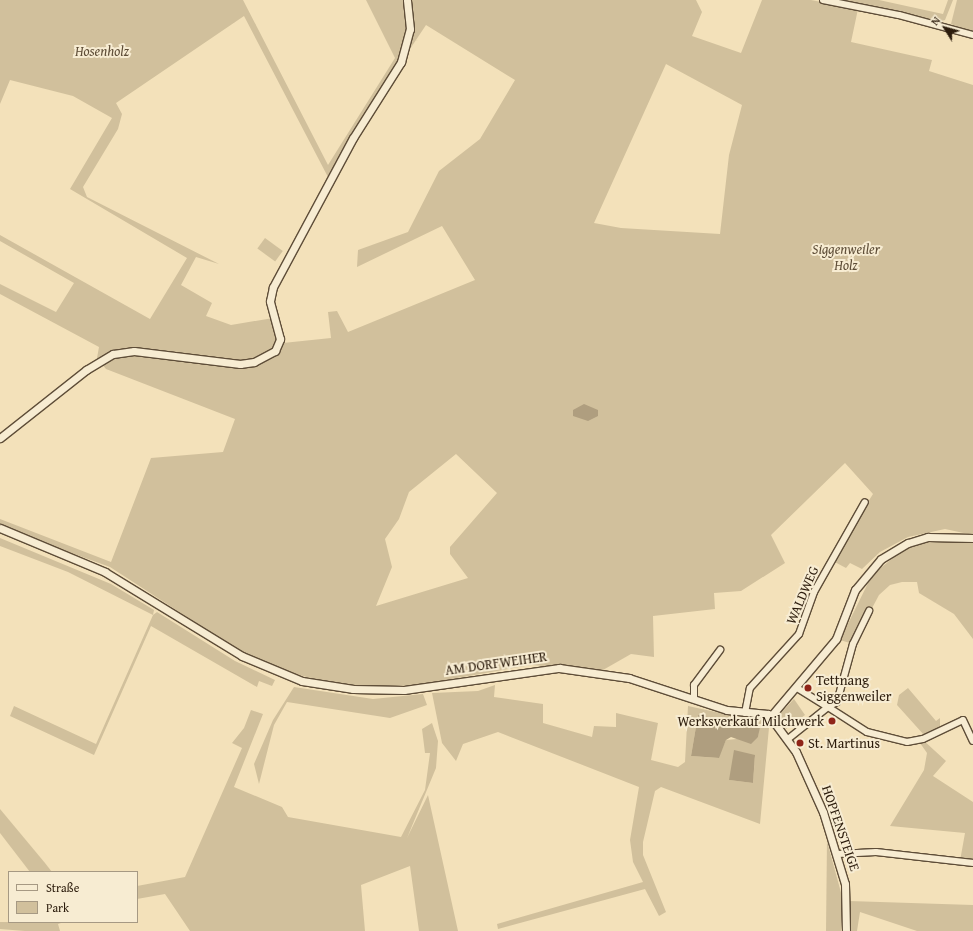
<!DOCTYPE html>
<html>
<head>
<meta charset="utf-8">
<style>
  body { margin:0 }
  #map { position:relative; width:973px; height:931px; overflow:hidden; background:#f3e1ba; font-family:"Gentium Book Plus",serif }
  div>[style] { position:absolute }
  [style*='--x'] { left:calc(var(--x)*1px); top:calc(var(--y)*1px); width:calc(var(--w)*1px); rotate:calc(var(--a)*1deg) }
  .green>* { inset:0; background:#d1c09c; transform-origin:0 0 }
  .water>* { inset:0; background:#af9e7f }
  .roads { filter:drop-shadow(1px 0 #5e4d38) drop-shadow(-1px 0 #5e4d38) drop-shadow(0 1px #5e4d38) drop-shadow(0 -1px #5e4d38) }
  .minor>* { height:6px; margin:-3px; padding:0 3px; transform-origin:3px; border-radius:3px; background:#f7ecd2 }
  .tertiary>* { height:7px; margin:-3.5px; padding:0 3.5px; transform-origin:3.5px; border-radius:3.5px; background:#f7ecd2 }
  .dots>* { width:11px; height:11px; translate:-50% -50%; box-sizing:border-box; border:2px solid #f7ecd2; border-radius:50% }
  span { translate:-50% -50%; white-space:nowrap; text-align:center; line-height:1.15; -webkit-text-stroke:4px #f7ecd2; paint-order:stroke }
  .park-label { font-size:14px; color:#5e4d37; font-style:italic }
  .street-label { font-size:14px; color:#2c1c0c }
  .poi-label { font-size:14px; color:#2c1c0c }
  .left { translate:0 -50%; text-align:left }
  .right { translate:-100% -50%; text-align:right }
  .legend { position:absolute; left:8px; top:871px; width:130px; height:52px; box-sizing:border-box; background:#f7ecd2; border:1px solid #a69983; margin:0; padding:5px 7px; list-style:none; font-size:12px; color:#2c1c0c }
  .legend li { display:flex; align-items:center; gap:8px; height:20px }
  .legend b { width:20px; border:1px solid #a69983 }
  .north { position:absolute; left:925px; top:8px; width:40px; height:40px; -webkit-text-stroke:3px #f7ecd2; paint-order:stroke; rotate:307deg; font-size:11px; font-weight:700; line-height:16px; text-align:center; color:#2c1c0c }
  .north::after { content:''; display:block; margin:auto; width:14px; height:18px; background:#2c1c0c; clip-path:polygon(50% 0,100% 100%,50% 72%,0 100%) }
</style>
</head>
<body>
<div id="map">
  <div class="green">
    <i style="clip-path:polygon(evenodd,0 0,243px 0,328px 165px,395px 58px,366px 0,404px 0,407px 30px,398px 63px,329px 179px,244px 16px,116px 103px,122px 114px,118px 129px,83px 187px,87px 197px,219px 264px,196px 257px,181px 285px,212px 303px,206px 316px,231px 325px,273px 318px,277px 338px,273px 350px,257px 359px,263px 362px,276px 355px,283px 343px,331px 338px,328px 312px,337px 311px,348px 332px,475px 280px,442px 226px,357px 267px,358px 250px,408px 232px,439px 171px,480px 139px,515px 80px,426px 25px,406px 55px,410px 0,696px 0,702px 12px,692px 36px,741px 53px,762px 0,811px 0,858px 9px,851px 42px,932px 60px,929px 71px,973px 85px,973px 535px,945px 529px,908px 537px,880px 552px,862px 569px,850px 563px,846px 568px,831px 560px,873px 494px,845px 463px,771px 535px,785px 563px,741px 591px,714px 593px,715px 609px,653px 616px,654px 657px,631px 654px,603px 670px,531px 665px,417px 685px,374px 687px,331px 684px,258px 663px,110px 567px,0 527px,0 519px,111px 562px,151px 458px,223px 452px,235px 419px,106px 369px,97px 358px,99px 347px,0 294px,0 284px,56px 312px,74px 283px,0 241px,0 235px,150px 319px,187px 258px,70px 189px,112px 118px,73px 96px,10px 80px,0 104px,0 0,666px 64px,742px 105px,729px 155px,720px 234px,621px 228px,594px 223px,666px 64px,0 0,456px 454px,497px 493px,450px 547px,450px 554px,468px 578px,376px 606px,392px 567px,385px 539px,399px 519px,409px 492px,456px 454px)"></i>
    <i style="clip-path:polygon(831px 0,879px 0,943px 14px,948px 0,953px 0,945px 20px,938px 22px)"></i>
    <i style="clip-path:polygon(957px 0,973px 0,973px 33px,951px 24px)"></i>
    <i style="left:265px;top:238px;width:22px;height:13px;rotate:36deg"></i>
    <i style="clip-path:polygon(0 538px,111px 584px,154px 610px,153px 615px,157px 612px,235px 661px,275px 680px,272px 686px,259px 681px,257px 687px,151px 626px,94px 755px,10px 716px,14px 706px,96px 744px,153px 615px,68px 572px,0 546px)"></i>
    <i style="clip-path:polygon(934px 540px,973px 542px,973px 639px,954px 614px,919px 593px,917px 582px,902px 582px,890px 585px,879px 595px,853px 644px,840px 640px,872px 575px,904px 549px)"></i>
    <i style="clip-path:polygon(evenodd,495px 685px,494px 697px,543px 704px,543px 723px,592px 737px,594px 726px,616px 727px,616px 713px,658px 723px,651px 760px,678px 767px,685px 762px,688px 706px,748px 719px,770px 717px,760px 824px,661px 787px,655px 791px,643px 842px,643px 855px,666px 912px,659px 916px,645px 889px,498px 929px,497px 924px,643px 882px,633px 862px,630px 840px,639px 787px,498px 732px,463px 744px,456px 761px,442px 743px,432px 693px,478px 691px,495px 685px,698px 715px,759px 727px,758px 737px,726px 740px,718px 758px,691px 756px,698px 715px,495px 685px,755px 756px,753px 783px,729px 780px,755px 756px)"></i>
    <i style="clip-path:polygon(294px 687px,373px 699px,423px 694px,427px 705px,390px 718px,287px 702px,274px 725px,259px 784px,254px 764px,273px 720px)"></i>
    <i style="clip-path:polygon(908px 688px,936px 721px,940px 718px,940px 726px,924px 735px,897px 705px,899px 695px)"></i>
    <i style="clip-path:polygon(794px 699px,805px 715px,786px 729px,780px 714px)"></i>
    <i style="clip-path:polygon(251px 710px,263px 714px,234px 787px,282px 807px,288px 817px,401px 837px,425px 790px,430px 753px,425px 753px,422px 729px,432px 723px,438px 741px,436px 768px,407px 838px,428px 795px,458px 931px,419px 931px,410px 866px,361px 885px,365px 931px,190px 931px,165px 894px,137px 899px,137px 886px,185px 877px,242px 748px,232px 743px,244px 728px)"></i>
    <i style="clip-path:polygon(923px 740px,946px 761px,933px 776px,973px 802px,973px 863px,960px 861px,965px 833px,890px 826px,924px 770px,927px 753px,920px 743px)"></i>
    <i style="clip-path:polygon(0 809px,45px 863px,52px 872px,30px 872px,0 833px)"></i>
    <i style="clip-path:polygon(827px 841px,843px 900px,841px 931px,826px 931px)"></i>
    <i style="clip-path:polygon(849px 901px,973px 905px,973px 931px,917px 931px,860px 912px,857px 931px,849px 931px)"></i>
    <i style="clip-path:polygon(0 922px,64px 922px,58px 924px,60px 931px,25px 931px,0 929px)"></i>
  </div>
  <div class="water">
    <i style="clip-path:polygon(584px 404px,598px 410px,598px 416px,588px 421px,573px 416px,573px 410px)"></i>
    <i style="clip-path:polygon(698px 715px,760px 727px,758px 737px,751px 744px,731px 737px,726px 740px,719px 758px,691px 756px)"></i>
    <i style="clip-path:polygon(734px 750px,755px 755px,753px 783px,729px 780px)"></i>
  </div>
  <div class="roads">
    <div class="minor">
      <i style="--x:823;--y:0;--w:77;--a:11.2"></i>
      <i style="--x:899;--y:15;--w:77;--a:15.1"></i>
      <i style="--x:797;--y:688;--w:36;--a:32"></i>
      <i style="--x:828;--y:707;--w:10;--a:-29"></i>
      <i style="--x:837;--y:702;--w:60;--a:-74.6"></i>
      <i style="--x:853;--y:644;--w:37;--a:-64"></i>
      <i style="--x:694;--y:699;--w:14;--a:-90"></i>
      <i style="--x:694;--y:685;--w:44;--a:-53.4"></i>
      <i style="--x:745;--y:713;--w:25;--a:-79"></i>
      <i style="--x:750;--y:688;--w:73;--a:-47.8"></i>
      <i style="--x:799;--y:634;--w:45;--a:-70.3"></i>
      <i style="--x:814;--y:592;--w:103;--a:-60.5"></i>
      <i style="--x:788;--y:739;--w:51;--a:-38.7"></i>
      <i style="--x:828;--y:707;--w:46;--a:32.7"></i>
      <i style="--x:867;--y:732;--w:41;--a:14"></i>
      <i style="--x:907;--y:742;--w:16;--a:-11"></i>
      <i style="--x:923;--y:739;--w:44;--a:-25.4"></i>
      <i style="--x:963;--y:720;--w:23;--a:65"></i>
      <i style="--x:838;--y:854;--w:38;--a:-3"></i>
      <i style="--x:876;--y:852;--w:98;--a:6.5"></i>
    </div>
    <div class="tertiary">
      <i style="--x:0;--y:438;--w:110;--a:-38.3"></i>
      <i style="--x:86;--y:370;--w:31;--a:-31"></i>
      <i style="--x:113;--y:354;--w:21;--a:-8"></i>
      <i style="--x:134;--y:351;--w:107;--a:7"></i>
      <i style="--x:240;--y:364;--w:14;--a:-8"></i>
      <i style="--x:254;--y:362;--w:24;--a:-28"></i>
      <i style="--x:275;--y:351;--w:13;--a:-67"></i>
      <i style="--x:280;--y:339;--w:39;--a:-105"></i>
      <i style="--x:270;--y:301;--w:14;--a:-78"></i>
      <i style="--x:273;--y:287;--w:169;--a:-61.8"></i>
      <i style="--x:353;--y:138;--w:90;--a:-57.7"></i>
      <i style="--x:401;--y:62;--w:34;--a:-75"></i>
      <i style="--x:410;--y:29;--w:29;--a:-96"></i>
      <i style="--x:0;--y:528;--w:114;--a:22.7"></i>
      <i style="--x:105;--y:572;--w:161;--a:31.5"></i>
      <i style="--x:242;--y:656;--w:65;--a:22.6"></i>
      <i style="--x:302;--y:681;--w:52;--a:8.9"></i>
      <i style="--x:353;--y:689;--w:51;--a:1.1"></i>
      <i style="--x:404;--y:690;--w:157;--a:-8.1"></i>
      <i style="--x:559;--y:668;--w:71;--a:8.1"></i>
      <i style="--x:629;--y:678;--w:103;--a:18.1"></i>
      <i style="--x:727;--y:710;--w:41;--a:5.6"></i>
      <i style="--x:768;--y:714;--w:47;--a:53.6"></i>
      <i style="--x:796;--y:752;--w:66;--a:65.8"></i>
      <i style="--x:823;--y:812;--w:75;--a:73"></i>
      <i style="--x:845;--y:884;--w:47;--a:88.8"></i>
      <i style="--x:771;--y:716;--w:101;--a:-49.8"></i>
      <i style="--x:836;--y:639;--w:53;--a:-68.8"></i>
      <i style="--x:855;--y:590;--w:40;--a:-50"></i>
      <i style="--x:881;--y:559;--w:31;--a:-31"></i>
      <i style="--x:908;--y:543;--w:21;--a:-17"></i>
      <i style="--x:928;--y:537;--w:45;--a:1.3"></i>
    </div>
  </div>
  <div class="dots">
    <i style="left:808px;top:688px;background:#8f2418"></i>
    <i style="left:832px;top:721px;background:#8f2418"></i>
    <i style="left:800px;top:743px;background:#8f2418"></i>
  </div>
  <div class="park-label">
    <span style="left:102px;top:51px">Hosenholz</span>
    <span style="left:846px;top:257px">Siggenweiler<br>Holz</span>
  </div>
  <div class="street-label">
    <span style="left:802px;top:595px;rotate:-67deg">WALDWEG</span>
    <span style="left:496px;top:663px;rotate:-8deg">AM DORFWEIHER</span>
    <span style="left:841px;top:828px;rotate:71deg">HOPFENSTEIGE</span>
  </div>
  <div class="poi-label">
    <span class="left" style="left:816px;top:688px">Tettnang<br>Siggenweiler</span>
    <span class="right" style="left:824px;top:721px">Werksverkauf Milchwerk</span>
    <span class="left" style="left:808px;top:743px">St. Martinus</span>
  </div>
  <ul class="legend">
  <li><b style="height:5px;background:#f7ecd2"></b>Straße</li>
  <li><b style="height:11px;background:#d1c09c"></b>Park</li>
  </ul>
  <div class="north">N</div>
</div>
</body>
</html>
